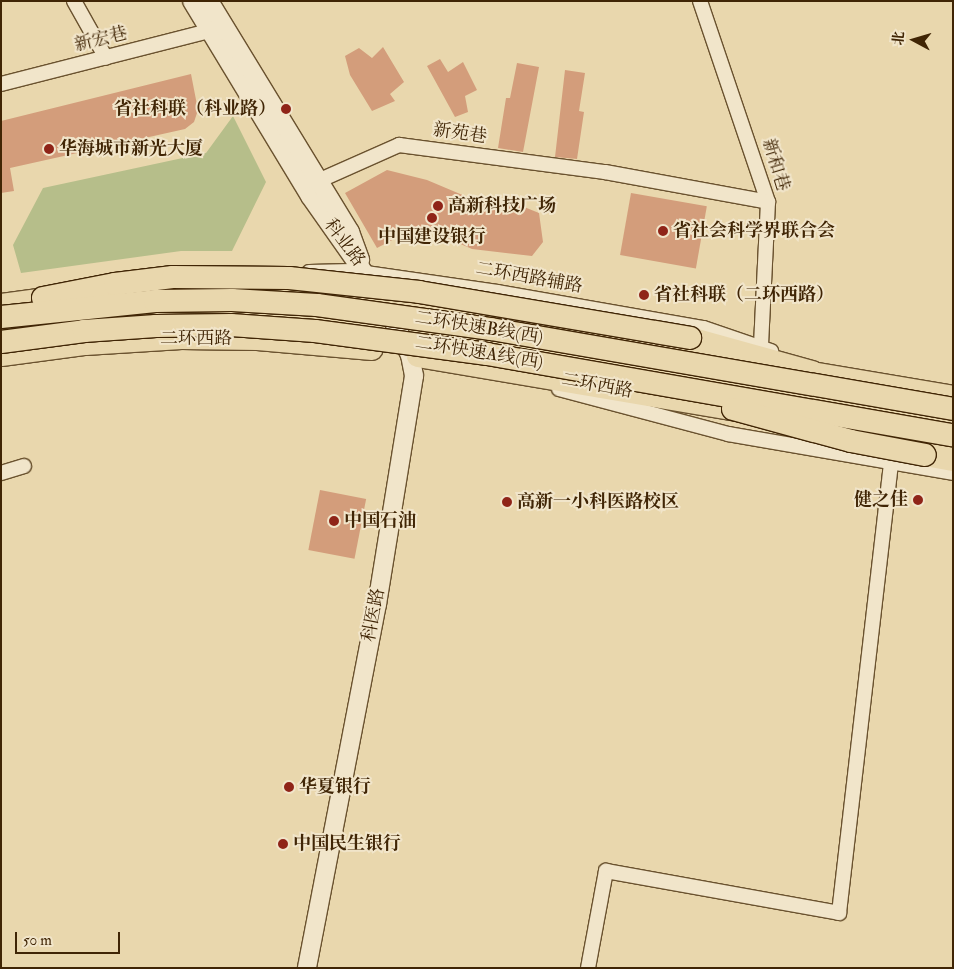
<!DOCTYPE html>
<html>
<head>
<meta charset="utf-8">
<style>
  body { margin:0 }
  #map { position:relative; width:954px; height:969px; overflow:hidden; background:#e9d7ad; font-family:"IM FELL Double Pica","Noto Serif SC",serif }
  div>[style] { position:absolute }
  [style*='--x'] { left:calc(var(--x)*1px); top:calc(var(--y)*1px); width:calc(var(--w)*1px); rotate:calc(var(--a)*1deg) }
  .green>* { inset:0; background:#b6be8a }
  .building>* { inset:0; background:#d39d7b; transform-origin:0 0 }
  .roads { filter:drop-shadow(1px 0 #6a522f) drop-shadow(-1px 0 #6a522f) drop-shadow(0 1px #6a522f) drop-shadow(0 -1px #6a522f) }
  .minor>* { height:14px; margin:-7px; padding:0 7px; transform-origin:7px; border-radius:7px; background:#f1e5ca }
  .tertiary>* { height:18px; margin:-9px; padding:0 9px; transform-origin:9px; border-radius:9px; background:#f1e5ca }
  .primary>* { height:21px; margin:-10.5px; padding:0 10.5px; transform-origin:10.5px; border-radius:10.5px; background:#e9d7ad }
  .trunk>* { height:22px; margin:-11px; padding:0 11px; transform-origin:11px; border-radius:11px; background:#e9d7ad }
  .bridges { filter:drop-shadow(1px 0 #402505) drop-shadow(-1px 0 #402505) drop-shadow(0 1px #402505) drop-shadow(0 -1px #402505) }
  .trunk-bridge>* { height:22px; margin:-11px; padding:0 11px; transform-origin:11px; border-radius:11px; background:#e9d7ad }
  .dots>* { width:14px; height:14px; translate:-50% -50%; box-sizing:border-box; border:2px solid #f1e5ca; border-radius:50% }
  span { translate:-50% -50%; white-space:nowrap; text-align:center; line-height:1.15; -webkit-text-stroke:4px #f1e5ca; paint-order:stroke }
  .street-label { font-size:18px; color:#402505 }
  .poi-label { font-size:18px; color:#402505; font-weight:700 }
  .right { translate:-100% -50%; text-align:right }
  .left { translate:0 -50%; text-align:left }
  .frame { position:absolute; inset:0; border:2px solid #402505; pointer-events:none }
  .north { position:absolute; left:889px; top:15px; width:50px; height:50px; -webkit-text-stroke:4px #f1e5ca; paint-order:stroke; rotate:276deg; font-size:14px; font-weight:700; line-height:20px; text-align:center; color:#402505 }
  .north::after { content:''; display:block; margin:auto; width:18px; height:22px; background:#402505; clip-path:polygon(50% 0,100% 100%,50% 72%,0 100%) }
  .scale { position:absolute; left:15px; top:932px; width:105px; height:22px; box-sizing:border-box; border:2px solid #402505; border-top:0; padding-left:6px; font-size:15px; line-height:18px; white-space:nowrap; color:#402505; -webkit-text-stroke:4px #f1e5ca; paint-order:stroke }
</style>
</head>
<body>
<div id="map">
  <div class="green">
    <i style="clip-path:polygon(233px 116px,266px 182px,232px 251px,181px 251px,21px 273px,13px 245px,43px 188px,206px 153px)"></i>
  </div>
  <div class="building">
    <i style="clip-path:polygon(383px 47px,404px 82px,390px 94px,395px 101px,372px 111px,350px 75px,345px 56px,359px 48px,372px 58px)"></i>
    <i style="clip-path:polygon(440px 59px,448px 72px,463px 62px,477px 90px,465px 96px,468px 112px,455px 117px,427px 66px)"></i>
    <i style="clip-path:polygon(517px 63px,539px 67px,523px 152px,498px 148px,506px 98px,510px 98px)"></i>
    <i style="clip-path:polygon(565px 70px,585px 73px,579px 111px,584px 112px,577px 159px,555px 157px)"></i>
    <i style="clip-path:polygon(191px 74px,198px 110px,194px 122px,185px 129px,10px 168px,14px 191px,1px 193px,1px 121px)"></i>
    <i style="clip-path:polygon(387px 170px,427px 180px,472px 199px,504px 199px,539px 213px,543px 242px,532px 256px,472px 249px,419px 226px,377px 248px,345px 193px)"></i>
    <i style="left:631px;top:193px;width:77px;height:63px;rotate:10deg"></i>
    <i style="left:320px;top:490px;width:47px;height:61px;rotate:11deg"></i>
  </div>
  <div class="roads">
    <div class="minor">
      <i style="--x:74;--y:1;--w:65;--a:60.7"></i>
      <i style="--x:700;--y:1;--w:212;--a:71.3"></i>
      <i style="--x:768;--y:202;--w:145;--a:92.8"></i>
      <i style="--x:1;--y:84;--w:215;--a:-14.3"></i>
      <i style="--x:318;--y:181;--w:89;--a:-24"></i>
      <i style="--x:399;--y:145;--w:208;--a:7.5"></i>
      <i style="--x:605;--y:172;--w:166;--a:10.4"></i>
      <i style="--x:309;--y:272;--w:43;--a:-1.3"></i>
      <i style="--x:352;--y:271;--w:147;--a:8.2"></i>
      <i style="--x:497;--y:292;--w:210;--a:9.9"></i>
      <i style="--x:704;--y:328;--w:71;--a:18.9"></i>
      <i style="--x:559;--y:389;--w:175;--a:14.9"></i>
      <i style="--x:728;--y:434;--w:228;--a:9.8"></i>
      <i style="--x:1;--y:473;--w:24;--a:-17"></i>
      <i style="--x:588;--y:968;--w:99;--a:-79.5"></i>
      <i style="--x:606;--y:871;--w:237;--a:10.2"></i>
      <i style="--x:839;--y:913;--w:454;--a:-83.4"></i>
    </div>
    <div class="tertiary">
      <i style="--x:192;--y:1;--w:228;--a:58.8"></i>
      <i style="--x:310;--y:196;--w:127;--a:54.9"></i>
      <i style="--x:383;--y:300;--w:61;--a:63.9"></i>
      <i style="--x:410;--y:355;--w:21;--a:79"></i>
      <i style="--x:414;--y:376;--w:231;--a:99.2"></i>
      <i style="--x:377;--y:604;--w:371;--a:100.9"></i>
      <i style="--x:209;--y:1;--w:271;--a:58.6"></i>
      <i style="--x:350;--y:232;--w:30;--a:70"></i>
    </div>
    <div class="primary">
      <i style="--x:236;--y:288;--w:83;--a:3.4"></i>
      <i style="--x:319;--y:293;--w:99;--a:7"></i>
      <i style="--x:417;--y:305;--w:314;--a:9.5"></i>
      <i style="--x:1;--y:304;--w:60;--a:-7.7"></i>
      <i style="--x:1;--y:355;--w:85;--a:-7.5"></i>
      <i style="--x:85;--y:344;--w:96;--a:-3.6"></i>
      <i style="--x:181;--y:338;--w:76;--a:0.8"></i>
      <i style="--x:257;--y:339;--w:115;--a:5"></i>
      <i style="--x:417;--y:356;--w:337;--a:9.6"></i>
      <i style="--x:794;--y:369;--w:161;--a:9.6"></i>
      <i style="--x:834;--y:427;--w:121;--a:9.5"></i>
    </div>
    <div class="trunk">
      <i style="--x:690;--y:338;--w:127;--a:15.6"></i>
      <i style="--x:925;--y:455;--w:28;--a:10"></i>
    </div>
  </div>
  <div class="bridges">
    <div class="trunk-bridge">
      <i style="--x:43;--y:298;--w:73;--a:-11"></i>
      <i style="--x:115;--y:284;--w:58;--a:-6.9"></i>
      <i style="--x:173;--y:277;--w:116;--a:0.5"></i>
      <i style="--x:289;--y:278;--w:131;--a:6.1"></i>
      <i style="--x:419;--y:292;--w:275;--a:9.6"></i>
      <i style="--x:1;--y:317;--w:155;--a:-5.9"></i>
      <i style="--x:155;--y:301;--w:77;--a:-0.7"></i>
      <i style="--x:232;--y:300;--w:85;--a:3.4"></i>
      <i style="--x:317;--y:305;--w:176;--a:7.9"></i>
      <i style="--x:491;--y:329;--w:469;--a:9.8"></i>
      <i style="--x:1;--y:342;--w:84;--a:-7.5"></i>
      <i style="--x:84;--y:331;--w:72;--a:-4"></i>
      <i style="--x:156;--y:326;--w:75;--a:-0.8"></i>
      <i style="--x:231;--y:325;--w:84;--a:4.1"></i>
      <i style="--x:315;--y:331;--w:174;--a:7.6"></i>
      <i style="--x:487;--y:354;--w:473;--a:9.9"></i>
      <i style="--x:733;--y:409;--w:122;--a:15.2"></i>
      <i style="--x:851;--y:441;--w:75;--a:10.7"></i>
    </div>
  </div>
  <div class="dots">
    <i style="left:286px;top:109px;background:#8f2418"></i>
    <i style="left:49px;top:149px;background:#8f2418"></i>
    <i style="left:438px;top:206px;background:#8f2418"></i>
    <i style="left:432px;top:218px;background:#8f2418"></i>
    <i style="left:663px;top:231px;background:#8f2418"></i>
    <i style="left:644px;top:295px;background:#8f2418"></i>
    <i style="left:918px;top:500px;background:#8f2418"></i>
    <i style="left:507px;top:502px;background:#8f2418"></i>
    <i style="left:334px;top:521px;background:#8f2418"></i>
    <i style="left:289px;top:787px;background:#8f2418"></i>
    <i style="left:283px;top:844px;background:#8f2418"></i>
  </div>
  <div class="street-label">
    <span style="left:101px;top:40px;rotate:-14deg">新宏巷</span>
    <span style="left:460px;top:134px;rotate:8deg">新苑巷</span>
    <span style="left:775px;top:165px;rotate:73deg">新和巷</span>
    <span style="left:344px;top:243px;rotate:53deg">科业路</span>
    <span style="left:529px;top:278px;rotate:10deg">二环西路辅路</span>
    <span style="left:479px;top:328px;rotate:9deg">二环快速B线(西)</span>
    <span style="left:196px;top:339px">二环西路</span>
    <span style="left:479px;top:353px;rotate:9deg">二环快速A线(西)</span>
    <span style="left:597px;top:386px;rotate:10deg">二环西路</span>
    <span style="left:374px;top:615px;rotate:-79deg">科医路</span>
  </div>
  <div class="poi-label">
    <span class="right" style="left:276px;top:109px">省社科联（科业路）</span>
    <span class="left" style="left:59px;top:149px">华海城市新光大厦</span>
    <span class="left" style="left:448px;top:206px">高新科技广场</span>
    <span class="left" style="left:673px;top:231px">省社会科学界联合会</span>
    <span style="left:432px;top:237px">中国建设银行</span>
    <span class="left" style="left:654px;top:295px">省社科联（二环西路）</span>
    <span class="right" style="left:908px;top:500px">健之佳</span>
    <span class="left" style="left:517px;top:502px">高新一小科医路校区</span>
    <span class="left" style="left:344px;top:521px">中国石油</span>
    <span class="left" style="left:299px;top:787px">华夏银行</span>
    <span class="left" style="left:293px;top:844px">中国民生银行</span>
  </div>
  <div class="frame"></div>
  <div class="north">北</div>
  <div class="scale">50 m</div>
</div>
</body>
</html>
